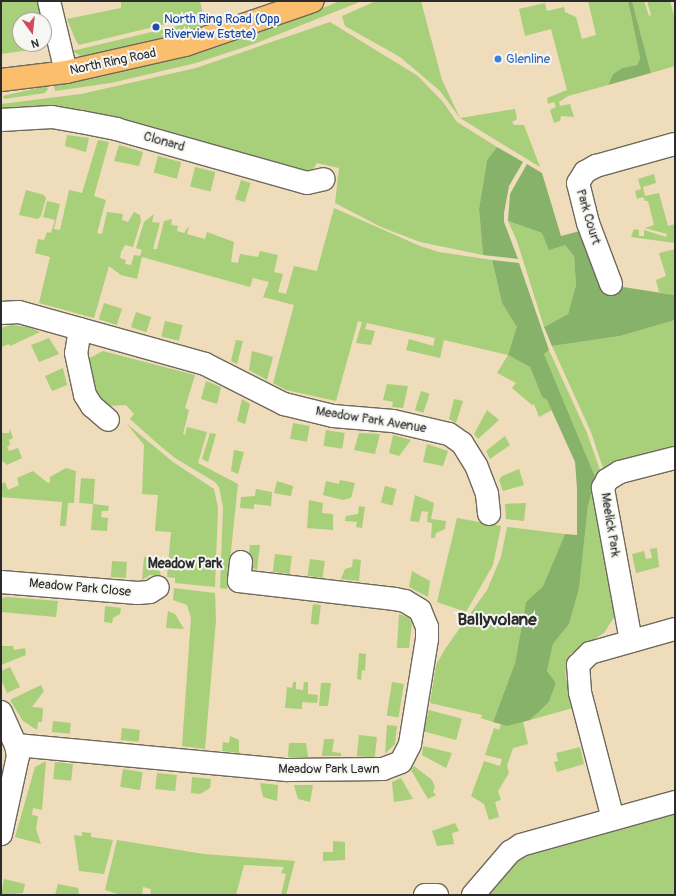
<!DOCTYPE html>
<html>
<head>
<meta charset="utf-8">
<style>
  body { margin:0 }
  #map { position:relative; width:676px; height:896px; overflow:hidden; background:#eedcba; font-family:Pangolin,sans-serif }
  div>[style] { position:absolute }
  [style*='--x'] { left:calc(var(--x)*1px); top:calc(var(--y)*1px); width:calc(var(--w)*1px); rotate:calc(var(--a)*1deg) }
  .green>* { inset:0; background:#a8cf79; transform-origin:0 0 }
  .forest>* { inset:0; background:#86b269 }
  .roads { filter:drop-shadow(1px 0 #6f695d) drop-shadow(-1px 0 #6f695d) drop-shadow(0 1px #6f695d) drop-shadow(0 -1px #6f695d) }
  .minor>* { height:22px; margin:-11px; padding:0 11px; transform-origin:11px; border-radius:11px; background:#fff }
  .major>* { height:22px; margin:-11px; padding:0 11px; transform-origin:11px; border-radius:11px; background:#fabe6d }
  .dots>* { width:11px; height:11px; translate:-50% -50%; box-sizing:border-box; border:2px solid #f6f6f2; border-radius:50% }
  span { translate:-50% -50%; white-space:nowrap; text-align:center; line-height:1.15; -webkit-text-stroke:4px #f6f6f2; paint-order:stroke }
  .transit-label { font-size:13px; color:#164399 }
  .left { translate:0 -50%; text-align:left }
  .shop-label { font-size:13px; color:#366cbe }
  .street-label { font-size:13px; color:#2b2b2b }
  .neighbourhood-label { font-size:14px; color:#2b2b2b; font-weight:700 }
  .district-label { font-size:17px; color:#2b2b2b; font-weight:700 }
  .frame { position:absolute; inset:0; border:2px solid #2b2b2b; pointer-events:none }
  .north { position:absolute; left:12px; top:12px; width:40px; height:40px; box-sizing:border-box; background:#f6f6f2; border:1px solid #a5a5a2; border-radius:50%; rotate:165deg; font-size:11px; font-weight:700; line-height:16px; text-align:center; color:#2b2b2b }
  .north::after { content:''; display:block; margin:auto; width:14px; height:18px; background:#d1495b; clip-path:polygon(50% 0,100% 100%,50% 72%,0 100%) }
</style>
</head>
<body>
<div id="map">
  <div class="green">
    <i style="clip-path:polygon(1px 1px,40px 1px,46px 22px,44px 42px,44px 20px,20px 20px,20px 44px,43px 44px,38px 49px,1px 54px)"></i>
    <i style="clip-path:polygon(121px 1px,200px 1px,203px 15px,79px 45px,76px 41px,67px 19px,121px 8px)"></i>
    <i style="clip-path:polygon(340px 1px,362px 1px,254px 44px,196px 63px,111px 83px,55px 91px,54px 85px,192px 54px,286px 23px)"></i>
    <i style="clip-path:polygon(376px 1px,421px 1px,442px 80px,460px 118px,515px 109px,517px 119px,512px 122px,514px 125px,524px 125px,540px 167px,460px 118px,440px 91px,400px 57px,345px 26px,342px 16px)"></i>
    <i style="clip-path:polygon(588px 1px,628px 1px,640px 58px,637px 65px,622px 68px,613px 74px,608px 85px,568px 96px,559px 102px,560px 106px,570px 104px,574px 117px,561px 116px,560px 121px,554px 123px,550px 110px,556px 107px,554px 102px,548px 104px,547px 98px,567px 90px,551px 29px,525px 36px,519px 9px,545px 3px,547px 11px,564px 7px,565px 12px,576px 17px,582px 39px,596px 35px)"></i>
    <i style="clip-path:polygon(632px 1px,644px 1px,649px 16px,651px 15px,647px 1px,670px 1px,675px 19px,675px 66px,651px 73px)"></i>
    <i style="clip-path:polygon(202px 20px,200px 29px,190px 33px,88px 56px,81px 56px,72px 51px)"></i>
    <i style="clip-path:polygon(330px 22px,418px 76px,443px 102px,457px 122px,497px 147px,487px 160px,479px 209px,483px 255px,420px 242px,381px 227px,335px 203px,339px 168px,317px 163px,309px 175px,147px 126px,60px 108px,1px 111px,1px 104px,81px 94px,196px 68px)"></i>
    <i style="clip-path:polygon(46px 86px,48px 89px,45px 93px,4px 99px,3px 96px)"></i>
    <i style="clip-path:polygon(67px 135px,89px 138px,86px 152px,65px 146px)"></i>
    <i style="clip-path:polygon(98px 140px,109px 142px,94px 196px,106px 200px,97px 233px,102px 234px,107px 212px,123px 214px,122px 220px,128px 222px,134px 212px,140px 215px,141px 221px,133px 247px,125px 245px,121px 252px,120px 258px,126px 260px,125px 264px,131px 265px,134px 255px,140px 256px,142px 250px,136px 248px,144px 222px,154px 214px,152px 222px,160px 223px,153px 249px,157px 249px,164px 221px,172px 219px,171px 225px,178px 226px,177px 231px,184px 233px,189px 226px,187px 234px,205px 239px,207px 232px,234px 242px,231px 262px,238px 263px,240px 254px,258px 257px,260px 251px,278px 255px,274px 272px,283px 274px,278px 292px,286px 294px,294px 266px,317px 271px,334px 208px,420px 246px,439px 252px,492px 260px,502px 303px,518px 327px,508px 355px,530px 367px,542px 397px,547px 400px,552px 410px,539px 417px,534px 404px,532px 405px,512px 388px,516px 383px,497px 373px,508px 355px,444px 340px,440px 358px,406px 350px,409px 339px,433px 346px,435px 338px,367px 323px,365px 329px,375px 331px,371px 345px,356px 343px,362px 322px,358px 321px,336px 401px,286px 390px,273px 383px,294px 305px,263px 297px,269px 282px,253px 278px,250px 287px,142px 257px,137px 279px,121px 275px,109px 266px,94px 318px,39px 303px,50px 257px,35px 253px,38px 239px,44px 240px,47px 232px,51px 233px,55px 220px,43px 217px,47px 201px,60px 204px,65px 183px,54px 229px,60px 230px,69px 190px,82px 193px)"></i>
    <i style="clip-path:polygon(119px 145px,143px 152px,139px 166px,114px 161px)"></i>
    <i style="left:158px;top:156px;width:24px;height:17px;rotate:15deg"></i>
    <i style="left:195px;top:167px;width:21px;height:20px;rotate:14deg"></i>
    <i style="clip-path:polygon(654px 174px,656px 183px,643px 187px,645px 196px,659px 193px,668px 226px,675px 224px,675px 243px,631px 237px,634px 229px,639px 230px,639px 236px,644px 236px,644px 230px,666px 237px,667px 234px,645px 228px,654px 225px,648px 201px,645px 201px,643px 197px,637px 199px,635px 191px,641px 189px,638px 179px)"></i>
    <i style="left:241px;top:180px;width:10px;height:20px;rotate:17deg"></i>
    <i style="clip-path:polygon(26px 190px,44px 195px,46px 198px,41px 216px,38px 219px,19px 215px)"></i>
    <i style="clip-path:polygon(508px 221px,542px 233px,565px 245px,574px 256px,576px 285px,568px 314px,544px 327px,517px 241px)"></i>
    <i style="clip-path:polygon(675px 249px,675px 295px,659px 292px,656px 280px,666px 276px,659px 253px)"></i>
    <i style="left:104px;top:303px;width:19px;height:17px;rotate:18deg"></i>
    <i style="left:136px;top:312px;width:16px;height:16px;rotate:18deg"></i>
    <i style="clip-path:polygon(675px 320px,675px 450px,604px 471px,591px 432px,552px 346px,620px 336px)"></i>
    <i style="left:165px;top:321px;width:18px;height:16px;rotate:13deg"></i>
    <i style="clip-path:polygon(11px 325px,29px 327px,40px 332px,10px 346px,9px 344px,1px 347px,1px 328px)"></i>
    <i style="clip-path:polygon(49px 338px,59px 354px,39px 362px,31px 345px)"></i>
    <i style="clip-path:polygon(236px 340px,243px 341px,237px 364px,231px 361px)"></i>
    <i style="clip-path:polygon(549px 350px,587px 433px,601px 473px,596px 479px,544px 354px)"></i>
    <i style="clip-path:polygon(103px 351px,195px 375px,185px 408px,189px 410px,183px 434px,185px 435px,187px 427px,207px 432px,198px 463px,238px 484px,227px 589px,220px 588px,223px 507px,219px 487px,215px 482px,175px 458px,159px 445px,130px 419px,134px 414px,126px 405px,110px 406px,93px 394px,88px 359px)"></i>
    <i style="clip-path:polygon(252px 351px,273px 357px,267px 380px,249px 370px)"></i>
    <i style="clip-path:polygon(63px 368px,67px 385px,52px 391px,45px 376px)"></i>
    <i style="clip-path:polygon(206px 381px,221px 387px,217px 404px,201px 399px)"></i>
    <i style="clip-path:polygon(387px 384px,408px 386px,403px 408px,392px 407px,393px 402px,383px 400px)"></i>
    <i style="left:421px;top:391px;width:9px;height:20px;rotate:18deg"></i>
    <i style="clip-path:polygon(242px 399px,250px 404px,245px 424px,237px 421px)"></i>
    <i style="clip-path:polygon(454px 399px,463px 401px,456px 423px,449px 419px)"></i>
    <i style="clip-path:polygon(487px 410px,499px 420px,478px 439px,474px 434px)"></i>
    <i style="clip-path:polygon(126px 423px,173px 462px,214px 489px,218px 508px,215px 587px,175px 583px,175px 578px,167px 577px,171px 532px,155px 531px,158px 495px,142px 494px,144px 445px)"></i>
    <i style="left:293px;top:423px;width:17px;height:16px;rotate:10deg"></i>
    <i style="clip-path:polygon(10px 429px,13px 438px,9px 440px,10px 445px,7px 447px,9px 451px,18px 448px,22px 458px,7px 465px,1px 460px,1px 433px,9px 433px)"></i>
    <i style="left:326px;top:430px;width:19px;height:16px;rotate:9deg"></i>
    <i style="clip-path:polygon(210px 433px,216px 434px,208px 462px,202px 459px)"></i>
    <i style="clip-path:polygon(359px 433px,380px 434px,375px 454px,354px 450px)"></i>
    <i style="clip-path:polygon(393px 435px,411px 440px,399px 456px,389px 453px)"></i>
    <i style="clip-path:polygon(505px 436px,510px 445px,490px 459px,486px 451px)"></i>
    <i style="clip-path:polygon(427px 444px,448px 451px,443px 466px,423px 462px)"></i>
    <i style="clip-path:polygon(234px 450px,244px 452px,238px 474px,231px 471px)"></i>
    <i style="clip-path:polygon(66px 468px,76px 471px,74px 503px,68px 503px,66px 526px,60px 526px,62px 502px,1px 497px,1px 484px,5px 482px,8px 490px,19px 485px,17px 478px,33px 471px,48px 483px,50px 482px,50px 477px)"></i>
    <i style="clip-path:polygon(519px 469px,524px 485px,503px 491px,499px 480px,502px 476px)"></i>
    <i style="left:81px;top:478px;width:14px;height:25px;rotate:4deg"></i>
    <i style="clip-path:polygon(340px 480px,355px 483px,351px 498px,343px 500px,323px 495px,326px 481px,339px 484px)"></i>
    <i style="clip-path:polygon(277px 481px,293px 486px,291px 496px,274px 493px)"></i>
    <i style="left:385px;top:486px;width:12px;height:17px;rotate:14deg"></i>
    <i style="clip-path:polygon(594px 487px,602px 549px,616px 614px,604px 633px,570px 654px,565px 673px,573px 708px,530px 720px,549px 702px,556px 683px,547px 671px,553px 644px,569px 624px,579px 589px,588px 506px)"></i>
    <i style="clip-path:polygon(256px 489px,272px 492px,271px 506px,254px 504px,254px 509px,240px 508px,241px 497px,255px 496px)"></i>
    <i style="clip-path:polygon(415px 495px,434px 503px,431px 519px,446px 521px,445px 529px,436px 533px,435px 538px,431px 538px,432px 523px,427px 522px,428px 512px,422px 511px,419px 522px,410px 521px)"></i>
    <i style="clip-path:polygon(309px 500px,323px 503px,322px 513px,333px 514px,333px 530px,307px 528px)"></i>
    <i style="clip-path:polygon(526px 503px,524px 521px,506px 519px,505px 504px)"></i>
    <i style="clip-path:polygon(93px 504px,109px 506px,108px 511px,102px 511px,101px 517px,108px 518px,107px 531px,91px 530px)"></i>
    <i style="clip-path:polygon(359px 506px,365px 507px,362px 528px,356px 527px,357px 522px,345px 521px,346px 516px,358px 514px)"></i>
    <i style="clip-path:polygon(457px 518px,501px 526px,493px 565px,466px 612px,437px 602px)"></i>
    <i style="clip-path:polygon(507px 527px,565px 534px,543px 586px,526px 602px,515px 663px,493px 722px,481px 718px,482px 715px,430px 703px,436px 665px,445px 649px,487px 590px,501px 557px)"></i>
    <i style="clip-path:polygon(250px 545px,260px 545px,257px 570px,253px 568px,253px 562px,248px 561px)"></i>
    <i style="clip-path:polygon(657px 548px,659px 567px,636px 573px,632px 554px,644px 551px,646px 559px,652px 558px,650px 549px)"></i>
    <i style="left:275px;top:554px;width:17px;height:18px;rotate:7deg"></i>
    <i style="clip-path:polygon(144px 557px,162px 559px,160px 576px,150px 575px,142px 580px)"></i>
    <i style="left:310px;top:559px;width:15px;height:17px;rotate:8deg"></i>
    <i style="clip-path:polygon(353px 559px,361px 560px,359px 581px,341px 579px,345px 569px,352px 567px)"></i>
    <i style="left:112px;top:561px;width:15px;height:16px;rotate:4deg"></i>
    <i style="clip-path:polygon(412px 571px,430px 581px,428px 597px,409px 587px)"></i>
    <i style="clip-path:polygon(174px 588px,215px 593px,216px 620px,205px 749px,182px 746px,191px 618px,187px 605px,173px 600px)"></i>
    <i style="clip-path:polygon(7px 597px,58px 601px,56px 617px,1px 612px,1px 598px)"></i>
    <i style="left:313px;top:604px;width:8px;height:20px;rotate:7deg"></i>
    <i style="clip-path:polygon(105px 606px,121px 608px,120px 614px,113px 618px,112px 623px,104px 622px)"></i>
    <i style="clip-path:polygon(168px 611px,175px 614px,184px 629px,166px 628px)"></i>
    <i style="clip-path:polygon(399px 614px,408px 617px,412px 622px,409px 648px,397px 648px)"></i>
    <i style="clip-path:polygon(1px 646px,13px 646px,14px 650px,25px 648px,26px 655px,1px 665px)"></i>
    <i style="clip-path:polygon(359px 653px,366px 654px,365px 671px,362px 670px,361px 680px,357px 679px)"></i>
    <i style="clip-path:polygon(10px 667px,20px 687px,7px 693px,1px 679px,1px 671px)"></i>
    <i style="clip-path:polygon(293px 682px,296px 682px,296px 689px,303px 690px,304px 682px,308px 682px,308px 694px,318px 695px,317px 703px,302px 702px,302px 709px,285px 708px,287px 687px,292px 688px)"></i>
    <i style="left:392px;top:682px;width:12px;height:34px;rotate:9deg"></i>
    <i style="clip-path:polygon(321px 683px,331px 683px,328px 706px,319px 706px)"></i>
    <i style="clip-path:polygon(41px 685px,44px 691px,32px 707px,43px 708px,42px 722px,38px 722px,37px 730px,23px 721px,10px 700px)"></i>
    <i style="left:429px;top:710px;width:34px;height:22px;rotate:15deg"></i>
    <i style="left:53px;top:721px;width:18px;height:11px;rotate:6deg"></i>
    <i style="clip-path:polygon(523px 721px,528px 744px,513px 748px,507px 766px,509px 773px,498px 791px,501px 800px,495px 802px,499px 817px,489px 820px,484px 804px,471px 796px,484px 761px,500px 766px,502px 759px,485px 755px,494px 728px,499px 730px,501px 724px,507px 726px)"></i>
    <i style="clip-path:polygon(387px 725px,397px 726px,395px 744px,385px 754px)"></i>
    <i style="left:122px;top:728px;width:18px;height:12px;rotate:6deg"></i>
    <i style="left:359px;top:735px;width:18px;height:21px;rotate:6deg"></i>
    <i style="clip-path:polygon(230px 736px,239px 740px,239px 753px,222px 751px,223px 742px,229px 743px)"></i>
    <i style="clip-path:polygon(324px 739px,334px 739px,332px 752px,341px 753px,341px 756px,322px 756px)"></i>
    <i style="clip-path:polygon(289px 743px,306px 743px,308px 757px,288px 757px)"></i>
    <i style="clip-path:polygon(423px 746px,452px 753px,446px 768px,422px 755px)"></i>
    <i style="clip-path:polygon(580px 747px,584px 764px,557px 772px,554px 762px,558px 761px,556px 753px)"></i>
    <i style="clip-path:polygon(46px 761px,42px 810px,33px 808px,32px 815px,38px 816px,36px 829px,41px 844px,15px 837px,35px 767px)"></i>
    <i style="left:55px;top:762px;width:18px;height:17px;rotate:6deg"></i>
    <i style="clip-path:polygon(414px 766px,432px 780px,435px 787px,433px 792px,436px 795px,428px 799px,411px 770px)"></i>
    <i style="left:123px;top:769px;width:20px;height:18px;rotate:9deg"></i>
    <i style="left:157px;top:773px;width:20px;height:16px;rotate:6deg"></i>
    <i style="clip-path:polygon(192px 777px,211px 779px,210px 788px,200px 794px,191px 793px)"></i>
    <i style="clip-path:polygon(401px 778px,413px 799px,394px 802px,392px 782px)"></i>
    <i style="clip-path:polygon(260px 783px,278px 785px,277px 801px,263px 797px)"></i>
    <i style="clip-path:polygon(294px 785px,313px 785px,310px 802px,298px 799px)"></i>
    <i style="clip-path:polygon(675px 812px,675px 895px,486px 895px,512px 865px,532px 851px)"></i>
    <i style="clip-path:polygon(455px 823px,459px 831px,452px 833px,454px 844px,437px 846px,432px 831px)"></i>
    <i style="clip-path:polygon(82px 832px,91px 833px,91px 837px,113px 840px,104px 874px,79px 871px,74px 835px,82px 836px)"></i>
    <i style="clip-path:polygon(117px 840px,204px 854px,295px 861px,286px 895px,281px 895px,286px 874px,281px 873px,284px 867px,244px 865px,236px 895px,150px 895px,151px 889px,143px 887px,142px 895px,121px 895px,105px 890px)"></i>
    <i style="clip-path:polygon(333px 841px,345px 842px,345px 860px,323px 861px,323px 852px,333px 852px)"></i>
    <i style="clip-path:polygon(4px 879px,25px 884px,23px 893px,1px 895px)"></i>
    <i style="clip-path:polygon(58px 884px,78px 888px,79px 895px,55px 895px)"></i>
  </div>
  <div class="forest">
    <i style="clip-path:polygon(628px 1px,632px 1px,651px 73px,608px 85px,613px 74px,622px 68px,637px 65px,640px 58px)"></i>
    <i style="clip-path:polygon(497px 147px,523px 162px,509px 186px,504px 213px,504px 222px,518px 259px,483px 255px,479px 209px,487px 160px)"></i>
    <i style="clip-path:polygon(527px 164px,542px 173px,561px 236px,580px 231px,604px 294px,623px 287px,675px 295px,675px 320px,620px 336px,552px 346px,544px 327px,568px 314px,576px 285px,574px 256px,565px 245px,549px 250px,542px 233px,508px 221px,510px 194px)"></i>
    <i style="clip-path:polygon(492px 260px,519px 263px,549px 350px,544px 354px,596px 479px,588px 506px,579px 589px,569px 624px,553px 644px,547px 671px,556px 683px,549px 702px,530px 720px,507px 726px,493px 722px,515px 663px,526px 602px,543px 586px,565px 534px,577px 535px,577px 488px,575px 462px,547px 400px,542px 397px,530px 367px,508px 355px,517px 327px,502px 303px)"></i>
  </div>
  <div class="roads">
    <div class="minor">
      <i style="--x:49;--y:1;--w:73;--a:76.5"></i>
      <i style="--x:1;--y:120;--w:51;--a:-3.4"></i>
      <i style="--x:52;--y:117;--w:29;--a:10"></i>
      <i style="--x:81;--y:122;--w:36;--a:11"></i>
      <i style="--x:116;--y:129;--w:198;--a:15.8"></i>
      <i style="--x:307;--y:183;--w:17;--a:-13"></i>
      <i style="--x:611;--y:284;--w:65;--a:-110.7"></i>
      <i style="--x:588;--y:223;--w:41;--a:-104"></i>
      <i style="--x:578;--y:183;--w:13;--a:-58"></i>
      <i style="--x:585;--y:172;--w:13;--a:-29"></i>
      <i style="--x:596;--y:166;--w:82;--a:-15.6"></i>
      <i style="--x:1;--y:313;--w:18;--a:-3"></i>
      <i style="--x:19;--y:312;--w:193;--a:15.6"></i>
      <i style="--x:205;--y:364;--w:89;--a:26.9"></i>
      <i style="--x:284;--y:404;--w:50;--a:13.8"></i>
      <i style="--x:333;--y:416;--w:60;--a:4.8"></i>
      <i style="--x:393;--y:421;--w:57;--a:13.1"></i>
      <i style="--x:449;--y:434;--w:16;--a:35"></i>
      <i style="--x:462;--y:443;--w:26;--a:58"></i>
      <i style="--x:476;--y:465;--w:31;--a:69"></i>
      <i style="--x:487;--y:494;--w:20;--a:84"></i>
      <i style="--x:80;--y:329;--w:24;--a:99"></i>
      <i style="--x:76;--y:353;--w:43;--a:77.9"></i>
      <i style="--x:85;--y:395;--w:13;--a:58"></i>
      <i style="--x:92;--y:406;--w:21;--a:41"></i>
      <i style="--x:1;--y:582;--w:137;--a:4.6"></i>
      <i style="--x:138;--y:593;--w:12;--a:-5"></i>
      <i style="--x:150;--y:592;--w:9;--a:-32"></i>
      <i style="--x:631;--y:641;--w:156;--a:-100.4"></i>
      <i style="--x:603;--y:488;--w:9;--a:-63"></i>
      <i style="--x:607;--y:480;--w:15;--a:-32"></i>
      <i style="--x:620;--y:472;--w:57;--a:-14.3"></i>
      <i style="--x:1;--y:712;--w:36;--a:66"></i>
      <i style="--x:16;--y:745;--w:11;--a:80"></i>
      <i style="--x:18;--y:756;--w:80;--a:102.3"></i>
      <i style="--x:16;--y:745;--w:272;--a:5.3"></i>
      <i style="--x:287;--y:770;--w:96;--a:-0.6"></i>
      <i style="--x:383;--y:769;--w:19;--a:-21"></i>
      <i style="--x:401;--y:762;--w:20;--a:-63"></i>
      <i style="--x:410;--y:744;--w:106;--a:-80.8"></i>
      <i style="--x:427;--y:639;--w:12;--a:-90"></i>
      <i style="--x:427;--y:627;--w:18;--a:-112"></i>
      <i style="--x:420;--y:610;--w:17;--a:-149"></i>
      <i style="--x:405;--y:601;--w:10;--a:-169"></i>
      <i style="--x:395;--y:599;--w:157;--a:-173.4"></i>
      <i style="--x:239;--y:581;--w:19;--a:-84"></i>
      <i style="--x:613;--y:819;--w:131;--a:-104.6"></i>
      <i style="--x:580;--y:692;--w:27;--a:-94"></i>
      <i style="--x:578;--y:665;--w:17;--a:-45"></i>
      <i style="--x:590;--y:653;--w:88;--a:-15.8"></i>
      <i style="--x:425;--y:895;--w:12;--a:0"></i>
      <i style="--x:473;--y:895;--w:57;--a:-49.3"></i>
      <i style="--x:510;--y:852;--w:13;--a:-32"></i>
      <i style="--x:521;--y:845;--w:160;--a:-15.6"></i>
    </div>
    <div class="major">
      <i style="--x:1;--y:80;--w:65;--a:-7"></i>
      <i style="--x:66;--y:72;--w:122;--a:-12.8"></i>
      <i style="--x:185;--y:45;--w:135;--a:-19"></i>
    </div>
  </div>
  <div class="dots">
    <i style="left:156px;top:27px;background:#1a4fb4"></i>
    <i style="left:498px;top:59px;background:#3f7fe0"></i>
  </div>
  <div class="transit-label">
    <span class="left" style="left:164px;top:27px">North Ring Road (Opp<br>Riverview Estate)</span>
  </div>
  <div class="shop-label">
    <span class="left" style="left:506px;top:59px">Glenline</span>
  </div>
  <div class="street-label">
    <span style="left:113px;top:62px;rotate:-12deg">North Ring Road</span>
    <span style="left:164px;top:142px;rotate:16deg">Clonard</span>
    <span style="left:588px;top:217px;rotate:73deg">Park Court</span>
    <span style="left:371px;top:420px;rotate:9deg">Meadow Park Avenue</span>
    <span style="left:610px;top:525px;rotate:81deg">Meelick Park</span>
    <span style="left:80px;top:588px;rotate:5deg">Meadow Park Close</span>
    <span style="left:329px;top:769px">Meadow Park Lawn</span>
  </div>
  <div class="neighbourhood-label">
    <span style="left:185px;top:564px">Meadow Park</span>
  </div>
  <div class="district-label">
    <span style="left:497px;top:620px">Ballyvolane</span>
  </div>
  <div class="frame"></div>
  <div class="north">N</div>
</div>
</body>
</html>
